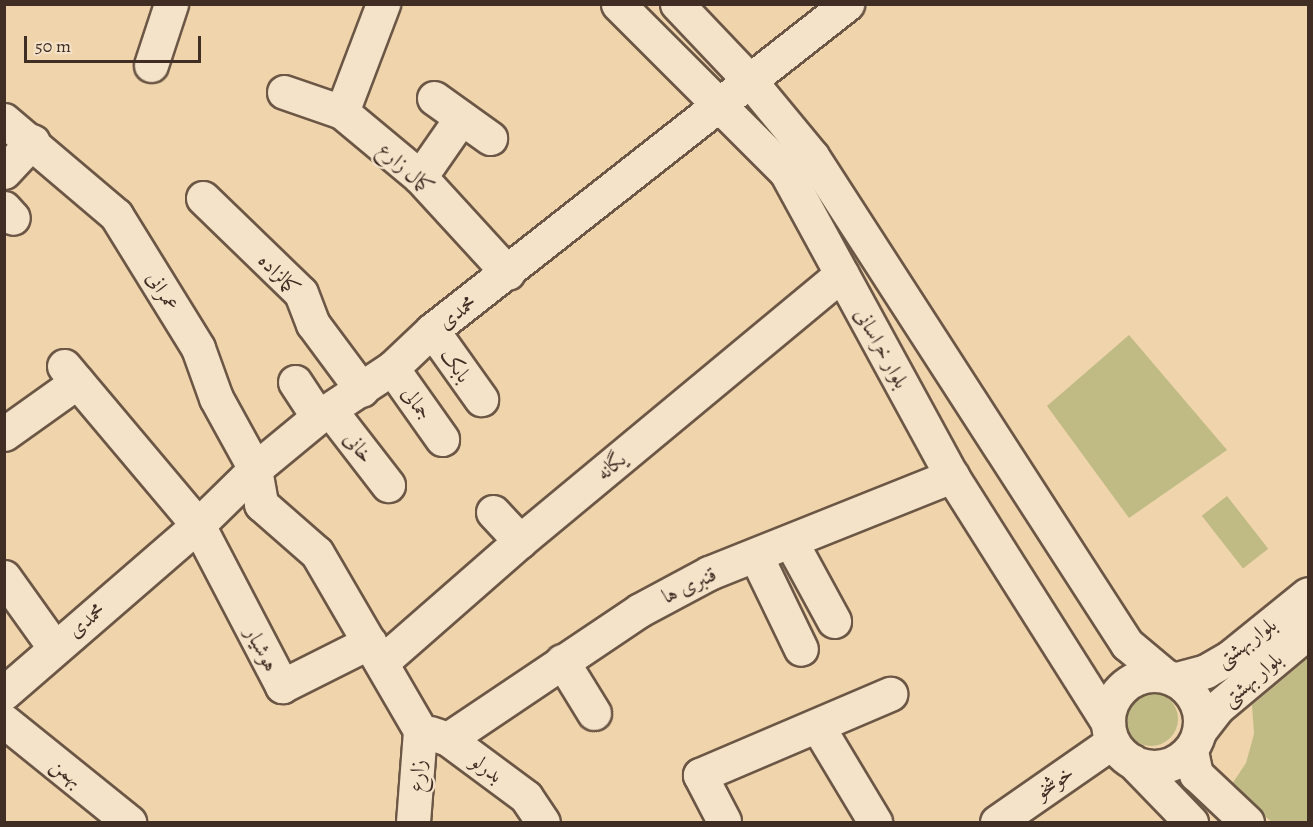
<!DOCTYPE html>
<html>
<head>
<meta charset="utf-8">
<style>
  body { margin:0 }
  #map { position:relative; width:1313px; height:827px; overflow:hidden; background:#f0d4ac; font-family:Alegreya,Amiri,serif }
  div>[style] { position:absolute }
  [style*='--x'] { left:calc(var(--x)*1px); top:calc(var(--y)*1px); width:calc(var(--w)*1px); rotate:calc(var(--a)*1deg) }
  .green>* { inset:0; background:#c0bb85; transform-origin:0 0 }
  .round { border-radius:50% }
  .roads { filter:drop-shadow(2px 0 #6c5746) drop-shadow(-2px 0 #6c5746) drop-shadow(0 2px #6c5746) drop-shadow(0 -2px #6c5746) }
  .minor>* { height:33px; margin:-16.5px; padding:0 16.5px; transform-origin:16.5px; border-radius:16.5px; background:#f5e3c9 }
  .minor>.ring { margin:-16.5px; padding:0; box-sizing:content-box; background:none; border:33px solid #f5e3c9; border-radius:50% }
  span { translate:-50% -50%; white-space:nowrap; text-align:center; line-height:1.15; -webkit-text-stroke:4.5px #f5e3c9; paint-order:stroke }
  .street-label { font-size:21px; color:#402d24 }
  .frame { position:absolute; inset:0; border:6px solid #402d24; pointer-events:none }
  .scale { position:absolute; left:24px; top:36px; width:177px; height:27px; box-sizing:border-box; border:3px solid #402d24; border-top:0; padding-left:8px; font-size:18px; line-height:21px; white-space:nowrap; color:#402d24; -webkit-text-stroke:4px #f5e3c9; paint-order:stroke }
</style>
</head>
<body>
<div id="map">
  <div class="green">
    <i style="clip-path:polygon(1129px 335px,1227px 450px,1129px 518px,1047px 406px)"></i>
    <i style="left:1227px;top:496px;width:67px;height:32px;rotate:52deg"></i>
    <i style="clip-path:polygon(1308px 658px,1308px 822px,1272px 822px,1230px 787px,1246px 763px,1254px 734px,1252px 705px)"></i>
    <i class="round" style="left:1124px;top:692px;width:54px;height:54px"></i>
  </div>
  <div class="roads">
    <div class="minor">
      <i style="--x:618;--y:4;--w:238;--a:45"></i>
      <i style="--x:786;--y:172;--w:346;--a:61.4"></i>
      <i style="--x:952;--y:476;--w:292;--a:57.7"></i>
      <i style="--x:677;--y:4;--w:106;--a:46.5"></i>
      <i style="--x:750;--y:81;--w:97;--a:50.4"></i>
      <i style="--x:812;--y:156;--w:581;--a:57.16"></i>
      <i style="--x:1127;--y:644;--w:47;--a:39.8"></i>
      <i style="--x:151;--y:65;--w:64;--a:-71.8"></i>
      <i style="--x:284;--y:92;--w:61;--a:19"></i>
      <i style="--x:342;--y:112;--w:102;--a:39.8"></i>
      <i style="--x:420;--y:177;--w:130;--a:47.5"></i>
      <i style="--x:434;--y:98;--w:69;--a:35.5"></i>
      <i style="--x:342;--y:112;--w:116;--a:-69.2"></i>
      <i style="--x:4;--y:120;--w:147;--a:40.3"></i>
      <i style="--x:116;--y:215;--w:156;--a:58.3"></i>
      <i style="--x:198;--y:348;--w:53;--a:70.2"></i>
      <i style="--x:216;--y:398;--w:81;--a:61.2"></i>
      <i style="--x:255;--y:469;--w:36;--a:80"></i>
      <i style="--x:261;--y:504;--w:74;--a:41.2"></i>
      <i style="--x:317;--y:553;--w:205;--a:59.8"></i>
      <i style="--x:4;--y:172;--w:42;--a:-46.9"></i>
      <i style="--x:420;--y:177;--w:72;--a:-55.2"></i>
      <i style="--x:203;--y:198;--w:136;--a:44.1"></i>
      <i style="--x:301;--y:293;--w:33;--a:69"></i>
      <i style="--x:313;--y:324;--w:82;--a:53.4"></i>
      <i style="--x:4;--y:208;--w:13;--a:48"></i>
      <i style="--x:432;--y:330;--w:85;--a:54.6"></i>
      <i style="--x:64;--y:366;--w:208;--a:49.9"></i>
      <i style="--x:198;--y:525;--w:182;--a:62.4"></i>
      <i style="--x:282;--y:686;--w:98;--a:-26.6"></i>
      <i style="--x:392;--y:368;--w:87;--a:54.8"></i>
      <i style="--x:295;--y:382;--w:42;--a:56.7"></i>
      <i style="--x:330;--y:410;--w:95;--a:52.3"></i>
      <i style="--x:4;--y:434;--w:90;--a:-35.5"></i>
      <i style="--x:493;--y:512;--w:40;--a:47"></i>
      <i style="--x:791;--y:542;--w:90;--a:61.4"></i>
      <i style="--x:756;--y:556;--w:103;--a:64.2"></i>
      <i style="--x:4;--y:577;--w:86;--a:54.5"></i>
      <i style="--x:383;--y:661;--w:182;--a:-41.2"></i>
      <i style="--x:520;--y:541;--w:418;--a:-39.7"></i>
      <i style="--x:562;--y:661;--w:61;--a:58.4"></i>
      <i class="ring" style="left:1108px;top:675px;width:59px;height:59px"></i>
      <i style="--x:1177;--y:679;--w:30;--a:-15"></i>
      <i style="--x:1206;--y:671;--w:28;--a:-30"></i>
      <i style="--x:1230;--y:657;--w:100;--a:-38.9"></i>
      <i style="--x:4;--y:693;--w:257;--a:-40.9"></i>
      <i style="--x:198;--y:525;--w:80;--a:-44.5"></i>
      <i style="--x:255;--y:469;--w:82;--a:-39.5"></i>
      <i style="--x:318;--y:417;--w:89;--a:-33.5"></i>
      <i style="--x:392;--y:368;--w:55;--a:-43.5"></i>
      <i style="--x:432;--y:330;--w:528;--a:-38.15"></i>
      <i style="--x:4;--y:721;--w:161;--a:38.9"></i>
      <i style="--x:818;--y:727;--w:111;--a:59"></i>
      <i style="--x:1200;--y:730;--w:29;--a:-52"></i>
      <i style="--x:1218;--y:707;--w:117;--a:-39.8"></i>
      <i style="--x:430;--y:733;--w:19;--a:18"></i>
      <i style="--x:448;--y:739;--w:97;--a:36.6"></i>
      <i style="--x:526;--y:797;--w:30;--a:56"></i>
      <i style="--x:448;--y:739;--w:231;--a:-33.9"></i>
      <i style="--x:640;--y:610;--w:78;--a:-28.2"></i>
      <i style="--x:709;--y:573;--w:262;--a:-21.8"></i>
      <i style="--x:1191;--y:751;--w:24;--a:78"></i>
      <i style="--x:1196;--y:774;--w:70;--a:43.3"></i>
      <i style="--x:1132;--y:761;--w:85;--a:46"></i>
      <i style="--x:724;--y:821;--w:52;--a:-117.6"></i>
      <i style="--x:700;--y:775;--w:207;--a:-23.1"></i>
      <i style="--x:413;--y:822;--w:92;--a:-85.6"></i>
      <i style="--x:997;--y:822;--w:140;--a:-34.8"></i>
    </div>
  </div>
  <div class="street-label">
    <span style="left:406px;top:168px;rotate:42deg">کمال زارع</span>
    <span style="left:279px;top:274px;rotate:46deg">کمالزاده</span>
    <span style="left:163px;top:291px;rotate:58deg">عمرانی</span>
    <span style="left:457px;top:312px;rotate:-37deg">محمدی</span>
    <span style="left:882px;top:348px;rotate:61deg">بلوار خراسانی</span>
    <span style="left:456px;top:365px;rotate:55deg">بابک</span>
    <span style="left:417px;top:403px;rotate:55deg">جمالی</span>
    <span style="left:359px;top:447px;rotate:52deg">خانی</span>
    <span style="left:611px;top:466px;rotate:-40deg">یگانه</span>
    <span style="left:689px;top:585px;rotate:-26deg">قنبری ها</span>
    <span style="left:86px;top:620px;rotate:-40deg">محمدی</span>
    <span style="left:1246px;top:642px;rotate:-36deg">بلواربهشتی</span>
    <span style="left:262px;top:649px;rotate:62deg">هوشیار</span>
    <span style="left:1252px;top:679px;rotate:-40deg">بلوار بهشتی</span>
    <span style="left:487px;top:768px;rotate:37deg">بدرلو</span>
    <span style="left:67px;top:772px;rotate:39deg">بهمن</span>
    <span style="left:417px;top:776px;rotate:-86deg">زارع</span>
    <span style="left:1054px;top:782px;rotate:-35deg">خوشخو</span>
  </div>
  <div class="frame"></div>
  <div class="scale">50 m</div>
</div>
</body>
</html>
